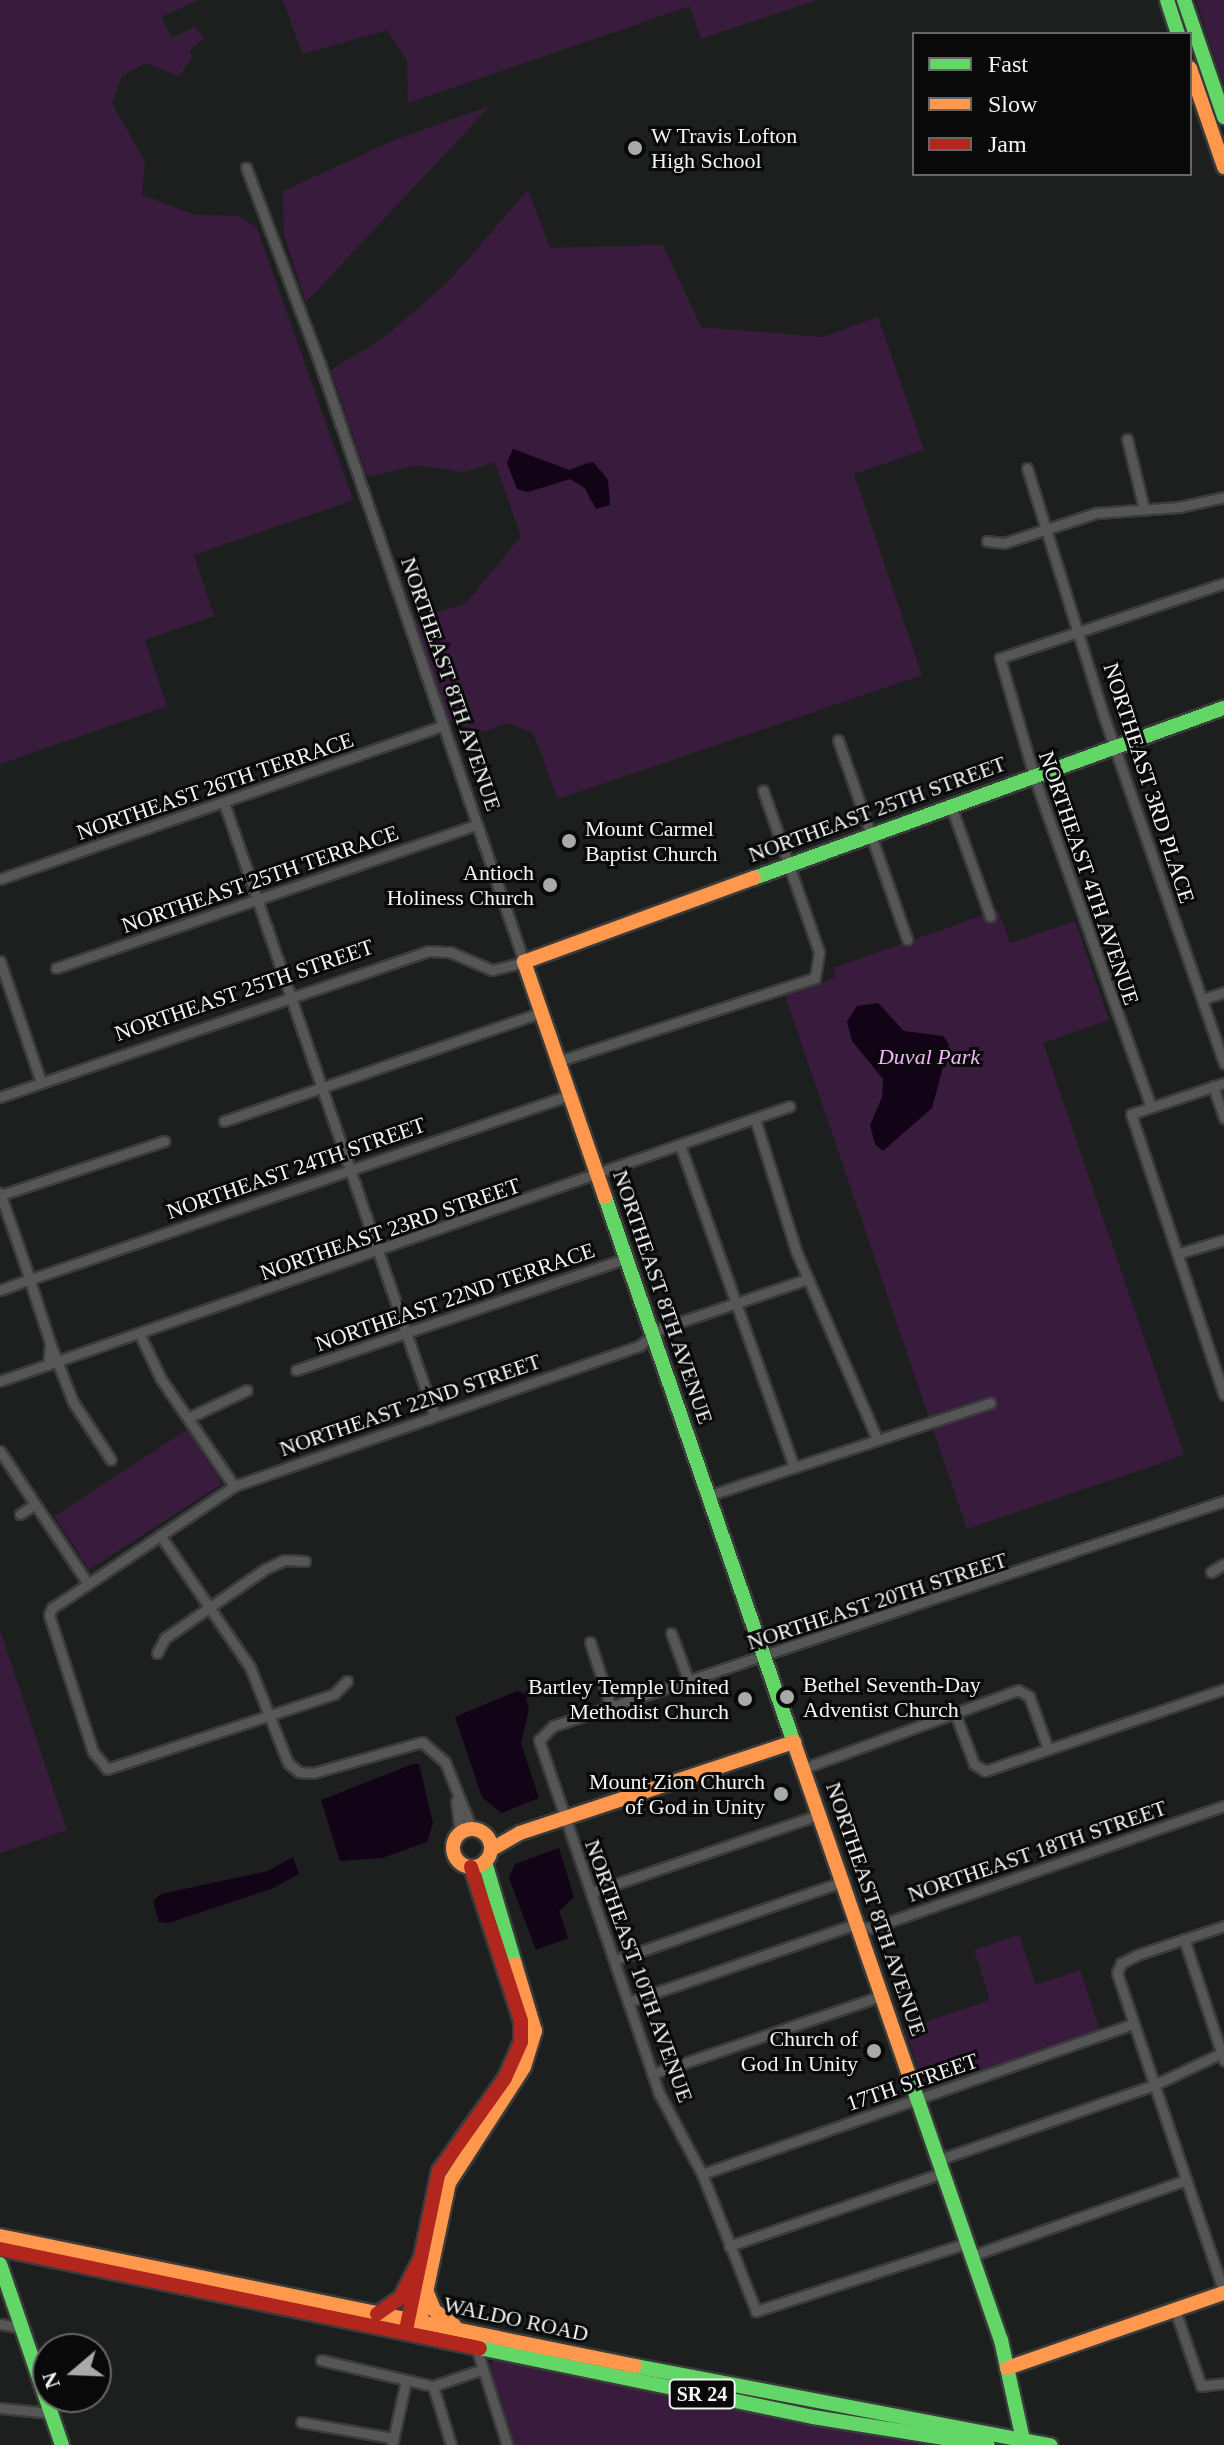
<!DOCTYPE html>
<html>
<head>
<meta charset="utf-8">
<style>
  body { margin:0 }
  #map { position:relative; width:1224px; height:2445px; overflow:hidden; background:#1d1f1e; font-family:"Times New Roman",serif }
  div>[style] { position:absolute }
  [style*='--x'] { left:calc(var(--x)*1px); top:calc(var(--y)*1px); width:calc(var(--w)*1px); rotate:calc(var(--a)*1deg) }
  .green>* { inset:0; background:#391c3d; transform-origin:0 0 }
  .water>* { inset:0; background:#120316 }
  .roads { filter:drop-shadow(2px 0 #3a3b3b) drop-shadow(-2px 0 #3a3b3b) drop-shadow(0 2px #3a3b3b) drop-shadow(0 -2px #3a3b3b) }
  .street>* { height:9px; margin:-4.5px; padding:0 4.5px; transform-origin:4.5px; border-radius:4.5px; background:#555655 }
  .fast>* { height:14px; margin:-7px; padding:0 7px; transform-origin:7px; border-radius:7px; background:#63d668 }
  .slow>* { height:14px; margin:-7px; padding:0 7px; transform-origin:7px; border-radius:7px; background:#ff974d }
  .slow>.ring { margin:-7px; padding:0; box-sizing:content-box; background:none; border:14px solid #ff974d; border-radius:50% }
  .jam>* { height:14px; margin:-7px; padding:0 7px; transform-origin:7px; border-radius:7px; background:#b3261e }
  .dots>* { width:22px; height:22px; translate:-50% -50%; box-sizing:border-box; border:4px solid #080908; border-radius:50% }
  span { translate:-50% -50%; white-space:nowrap; text-align:center; line-height:1.15; -webkit-text-stroke:6px #080908; paint-order:stroke }
  .shield-label span { padding:2px 6px; background:#080908; border:2px solid; border-radius:6px; -webkit-text-stroke-width:0 }
  .shield-label { font-size:20px; color:#f3f5f4; font-weight:700 }
  .poi-label { font-size:22px; color:#f3f5f4 }
  .left { translate:0 -50%; text-align:left }
  .right { translate:-100% -50%; text-align:right }
  .street-label { font-size:22px; color:#f3f5f4 }
  .park-label { font-size:22px; color:#f4b3fd; font-style:italic }
  .legend { position:absolute; left:912px; top:32px; width:280px; height:144px; box-sizing:border-box; background:#080908; border:2px solid #666766; margin:0; padding:10px 14px; list-style:none; font-size:24px; color:#f3f5f4 }
  .legend li { display:flex; align-items:center; gap:16px; height:40px }
  .legend b { width:40px; border:2px solid #666766 }
  .north { position:absolute; left:32px; top:2333px; width:80px; height:80px; box-sizing:border-box; background:#080908; border:2px solid #666766; border-radius:50%; rotate:251deg; font-size:22px; font-weight:700; line-height:32px; text-align:center; color:#f3f5f4 }
  .north::after { content:''; display:block; margin:auto; width:28px; height:36px; background:#a8aaa9; clip-path:polygon(50% 0,100% 100%,50% 72%,0 100%) }
</style>
</head>
<body>
<div id="map">
  <div class="green">
    <i style="clip-path:polygon(0 0,199px 0,161px 17px,172px 38px,194px 27px,204px 38px,189px 51px,193px 56px,179px 76px,146px 63px,122px 76px,112px 103px,145px 162px,142px 195px,195px 215px,238px 216px,257px 228px,353px 500px,194px 555px,214px 616px,145px 640px,167px 706px,0 764px)"></i>
    <i style="clip-path:polygon(283px 0,817px 0,701px 39px,690px 6px,408px 103px,407px 60px,387px 30px,302px 54px)"></i>
    <i style="clip-path:polygon(1196px 0,1224px 0,1224px 84px,1216px 61px)"></i>
    <i style="clip-path:polygon(490px 106px,306px 302px,284px 235px,283px 191px,397px 139px)"></i>
    <i style="clip-path:polygon(evenodd,528px 190px,550px 248px,663px 245px,701px 327px,823px 337px,878px 317px,924px 450px,854px 474px,922px 675px,558px 799px,533px 733px,508px 723px,483px 732px,449px 721px,415px 620px,466px 603px,521px 536px,495px 462px,464px 472px,417px 465px,367px 477px,331px 370px,386px 336px,447px 283px,528px 190px,513px 449px,569px 470px,589px 461px,604px 473px,611px 501px,591px 503px,585px 488px,570px 479px,525px 492px,517px 489px,507px 463px,513px 449px)"></i>
    <i style="clip-path:polygon(998px 910px,1010px 943px,1075px 921px,1109px 1020px,1043px 1043px,1184px 1455px,967px 1529px,785px 995px,836px 978px,834px 968px)"></i>
    <i style="left:187px;top:1430px;width:64px;height:158px;rotate:57deg"></i>
    <i style="clip-path:polygon(0 1630px,67px 1830px,0 1853px)"></i>
    <i style="clip-path:polygon(1019px 1935px,1036px 1985px,1080px 1970px,1101px 2033px,926px 2092px,905px 2029px,990px 2000px,974px 1950px)"></i>
    <i style="clip-path:polygon(494px 2359px,928px 2445px,513px 2445px,488px 2370px)"></i>
  </div>
  <div class="water">
    <i style="clip-path:polygon(513px 449px,569px 470px,593px 462px,608px 480px,610px 505px,596px 509px,585px 488px,570px 479px,528px 492px,517px 489px,507px 463px)"></i>
    <i style="clip-path:polygon(878px 1003px,904px 1031px,943px 1036px,949px 1044px,932px 1108px,883px 1151px,875px 1144px,870px 1125px,882px 1097px,883px 1079px,852px 1041px,847px 1021px,857px 1006px)"></i>
    <i style="clip-path:polygon(517px 1691px,525px 1694px,529px 1709px,521px 1743px,539px 1798px,501px 1813px,482px 1797px,455px 1717px)"></i>
    <i style="clip-path:polygon(413px 1764px,419px 1764px,433px 1823px,427px 1842px,382px 1858px,340px 1861px,321px 1800px)"></i>
    <i style="clip-path:polygon(559px 1848px,574px 1897px,559px 1911px,568px 1938px,536px 1950px,509px 1878px,515px 1864px)"></i>
    <i style="clip-path:polygon(293px 1857px,299px 1874px,271px 1889px,168px 1923px,159px 1922px,153px 1901px,161px 1894px,268px 1871px)"></i>
  </div>
  <div class="roads">
    <div class="street">
      <i style="--x:1127;--y:439;--w:72;--a:76.3"></i>
      <i style="--x:1027;--y:468;--w:257;--a:72.8"></i>
      <i style="--x:1103;--y:714;--w:370;--a:70.9"></i>
      <i style="--x:987;--y:541;--w:17;--a:7"></i>
      <i style="--x:1004;--y:543;--w:97;--a:-18.1"></i>
      <i style="--x:1096;--y:513;--w:83;--a:-4.1"></i>
      <i style="--x:1179;--y:507;--w:46;--a:-12.5"></i>
      <i style="--x:838;--y:740;--w:211;--a:70.9"></i>
      <i style="--x:224;--y:803;--w:646;--a:71.03"></i>
      <i style="--x:951;--y:806;--w:117;--a:70.5"></i>
      <i style="--x:0;--y:879;--w:467;--a:-19.1"></i>
      <i style="--x:0;--y:961;--w:128;--a:71.3"></i>
      <i style="--x:56;--y:968;--w:445;--a:-18.8"></i>
      <i style="--x:1203;--y:999;--w:22;--a:-18"></i>
      <i style="--x:559;--y:1061;--w:269;--a:-18"></i>
      <i style="--x:815;--y:978;--w:26;--a:-81"></i>
      <i style="--x:819;--y:952;--w:171;--a:-109.1"></i>
      <i style="--x:1224;--y:1083;--w:98;--a:161.6"></i>
      <i style="--x:1131;--y:1114;--w:296;--a:71.7"></i>
      <i style="--x:1213;--y:1086;--w:34;--a:71"></i>
      <i style="--x:0;--y:1097;--w:452;--a:-18.8"></i>
      <i style="--x:428;--y:951;--w:22;--a:3"></i>
      <i style="--x:450;--y:952;--w:46;--a:23.2"></i>
      <i style="--x:492;--y:970;--w:33;--a:-14"></i>
      <i style="--x:524;--y:962;--w:632;--a:-108.84"></i>
      <i style="--x:320;--y:364;--w:210;--a:-110.6"></i>
      <i style="--x:1151;--y:1107;--w:351;--a:-109.5"></i>
      <i style="--x:1034;--y:776;--w:123;--a:-106.1"></i>
      <i style="--x:1000;--y:658;--w:236;--a:-18.5"></i>
      <i style="--x:755;--y:1119;--w:138;--a:72.7"></i>
      <i style="--x:796;--y:1251;--w:205;--a:66.7"></i>
      <i style="--x:224;--y:1121;--w:336;--a:-18.9"></i>
      <i style="--x:680;--y:1145;--w:342;--a:70.5"></i>
      <i style="--x:0;--y:1193;--w:86;--a:70.9"></i>
      <i style="--x:1;--y:1195;--w:172;--a:-18.3"></i>
      <i style="--x:1180;--y:1253;--w:46;--a:-16.5"></i>
      <i style="--x:34;--y:1278;--w:566;--a:-18.85"></i>
      <i style="--x:31;--y:1284;--w:62;--a:72.1"></i>
      <i style="--x:50;--y:1343;--w:22;--a:95"></i>
      <i style="--x:0;--y:1290;--w:27;--a:-20"></i>
      <i style="--x:139;--y:1333;--w:51;--a:64.4"></i>
      <i style="--x:161;--y:1379;--w:130;--a:55.7"></i>
      <i style="--x:50;--y:1343;--w:63;--a:68.7"></i>
      <i style="--x:73;--y:1402;--w:69;--a:56.8"></i>
      <i style="--x:296;--y:1370;--w:348;--a:-18.7"></i>
      <i style="--x:0;--y:1381;--w:836;--a:-19.19"></i>
      <i style="--x:188;--y:1418;--w:65;--a:-25.4"></i>
      <i style="--x:0;--y:1451;--w:159;--a:56.5"></i>
      <i style="--x:707;--y:1496;--w:298;--a:-18.2"></i>
      <i style="--x:20;--y:1514;--w:17;--a:-33"></i>
      <i style="--x:160;--y:1535;--w:160;--a:55.7"></i>
      <i style="--x:250;--y:1667;--w:103;--a:68.4"></i>
      <i style="--x:288;--y:1763;--w:14;--a:39"></i>
      <i style="--x:299;--y:1772;--w:14;--a:4"></i>
      <i style="--x:313;--y:1773;--w:113;--a:-15.9"></i>
      <i style="--x:422;--y:1742;--w:30;--a:41"></i>
      <i style="--x:445;--y:1762;--w:72;--a:68.1"></i>
      <i style="--x:1211;--y:1572;--w:15;--a:-32"></i>
      <i style="--x:671;--y:1633;--w:52;--a:69.8"></i>
      <i style="--x:590;--y:1642;--w:68;--a:72.1"></i>
      <i style="--x:157;--y:1653;--w:17;--a:-62"></i>
      <i style="--x:165;--y:1638;--w:121;--a:-34.6"></i>
      <i style="--x:265;--y:1569;--w:21;--a:-25"></i>
      <i style="--x:284;--y:1560;--w:21;--a:3"></i>
      <i style="--x:347;--y:1681;--w:18;--a:135"></i>
      <i style="--x:334;--y:1694;--w:239;--a:161.7"></i>
      <i style="--x:107;--y:1769;--w:22;--a:-129"></i>
      <i style="--x:93;--y:1752;--w:144;--a:-107.8"></i>
      <i style="--x:49;--y:1615;--w:8;--a:-67"></i>
      <i style="--x:52;--y:1608;--w:219;--a:-33.8"></i>
      <i style="--x:234;--y:1486;--w:429;--a:-19.1"></i>
      <i style="--x:639;--y:1346;--w:29;--a:-38"></i>
      <i style="--x:662;--y:1328;--w:154;--a:-18.6"></i>
      <i style="--x:955;--y:1713;--w:54;--a:69.6"></i>
      <i style="--x:974;--y:1764;--w:13;--a:32"></i>
      <i style="--x:985;--y:1771;--w:253;--a:-18.9"></i>
      <i style="--x:804;--y:1768;--w:228;--a:-20"></i>
      <i style="--x:1018;--y:1690;--w:13;--a:29"></i>
      <i style="--x:1029;--y:1696;--w:56;--a:70.3"></i>
      <i style="--x:456;--y:1801;--w:33;--a:83"></i>
      <i style="--x:592;--y:1892;--w:242;--a:-18.8"></i>
      <i style="--x:1224;--y:1926;--w:92;--a:161.6"></i>
      <i style="--x:1137;--y:1955;--w:18;--a:153"></i>
      <i style="--x:1121;--y:1963;--w:11;--a:112"></i>
      <i style="--x:1117;--y:1973;--w:336;--a:71.5"></i>
      <i style="--x:1184;--y:1939;--w:128;--a:71.8"></i>
      <i style="--x:615;--y:1960;--w:243;--a:-19"></i>
      <i style="--x:628;--y:2002;--w:235;--a:-18.9"></i>
      <i style="--x:850;--y:1926;--w:21;--a:5"></i>
      <i style="--x:871;--y:1928;--w:373;--a:-19.1"></i>
      <i style="--x:652;--y:2074;--w:245;--a:-18.8"></i>
      <i style="--x:938;--y:2160;--w:229;--a:-19.1"></i>
      <i style="--x:1154;--y:2085;--w:77;--a:-25.2"></i>
      <i style="--x:702;--y:2174;--w:456;--a:-19.2"></i>
      <i style="--x:967;--y:2243;--w:222;--a:162.1"></i>
      <i style="--x:756;--y:2311;--w:147;--a:-111.5"></i>
      <i style="--x:702;--y:2174;--w:92;--a:-118"></i>
      <i style="--x:659;--y:2093;--w:373;--a:-108.8"></i>
      <i style="--x:539;--y:1740;--w:20;--a:-45"></i>
      <i style="--x:553;--y:1726;--w:708;--a:-18.54"></i>
      <i style="--x:729;--y:2246;--w:225;--a:-18.9"></i>
      <i style="--x:971;--y:2256;--w:228;--a:-19.5"></i>
      <i style="--x:1175;--y:2310;--w:80;--a:71.1"></i>
      <i style="--x:1201;--y:2386;--w:23;--a:-7"></i>
      <i style="--x:0;--y:2324;--w:23;--a:10"></i>
      <i style="--x:476;--y:2347;--w:103;--a:72.4"></i>
      <i style="--x:321;--y:2360;--w:115;--a:13.1"></i>
      <i style="--x:433;--y:2386;--w:53;--a:-18.8"></i>
      <i style="--x:433;--y:2386;--w:62;--a:73"></i>
      <i style="--x:0;--y:2408;--w:51;--a:5.6"></i>
      <i style="--x:301;--y:2422;--w:93;--a:9.9"></i>
      <i style="--x:392;--y:2445;--w:66;--a:-77.8"></i>
    </div>
    <div class="fast">
      <i style="--x:1167;--y:0;--w:36;--a:72"></i>
      <i style="--x:1184;--y:0;--w:124;--a:71.1"></i>
      <i style="--x:754;--y:878;--w:500;--a:-19.9"></i>
      <i style="--x:605;--y:1197;--w:578;--a:70.91"></i>
      <i style="--x:485;--y:1862;--w:106;--a:73.6"></i>
      <i style="--x:908;--y:2072;--w:284;--a:70.9"></i>
      <i style="--x:1001;--y:2340;--w:107;--a:77.6"></i>
      <i style="--x:0;--y:2264;--w:191;--a:71.1"></i>
      <i style="--x:480;--y:2348;--w:340;--a:11.7"></i>
      <i style="--x:813;--y:2417;--w:177;--a:9.1"></i>
      <i style="--x:635;--y:2366;--w:423;--a:10.8"></i>
    </div>
    <div class="slow">
      <i style="--x:1190;--y:68;--w:105;--a:71"></i>
      <i style="--x:605;--y:1197;--w:249;--a:-109"></i>
      <i style="--x:524;--y:962;--w:245;--a:-20.1"></i>
      <i style="--x:794;--y:1743;--w:348;--a:70.9"></i>
      <i class="ring" style="left:453px;top:1829px;width:24px;height:24px"></i>
      <i style="--x:492;--y:1849;--w:32;--a:-30"></i>
      <i style="--x:520;--y:1833;--w:289;--a:-18.4"></i>
      <i style="--x:0;--y:2236;--w:648;--a:11.57"></i>
      <i style="--x:426;--y:2290;--w:22;--a:68"></i>
      <i style="--x:434;--y:2310;--w:25;--a:37"></i>
      <i style="--x:418;--y:2331;--w:151;--a:-78.2"></i>
      <i style="--x:449;--y:2183;--w:138;--a:-57.1"></i>
      <i style="--x:524;--y:2067;--w:38;--a:-73"></i>
      <i style="--x:535;--y:2031;--w:70;--a:-106.6"></i>
      <i style="--x:1007;--y:2368;--w:230;--a:-19.1"></i>
    </div>
    <div class="jam">
      <i style="--x:0;--y:2249;--w:490;--a:11.7"></i>
      <i style="--x:377;--y:2314;--w:29;--a:-35"></i>
      <i style="--x:401;--y:2297;--w:39;--a:-63"></i>
      <i style="--x:406;--y:2330;--w:162;--a:-78.3"></i>
      <i style="--x:439;--y:2171;--w:114;--a:-54.6"></i>
      <i style="--x:505;--y:2078;--w:39;--a:-66"></i>
      <i style="--x:521;--y:2042;--w:21;--a:-90"></i>
      <i style="--x:521;--y:2021;--w:162;--a:-108"></i>
    </div>
  </div>
  <div class="dots">
    <i style="left:635px;top:148px;background:#a8aaa9"></i>
    <i style="left:569px;top:841px;background:#a8aaa9"></i>
    <i style="left:550px;top:885px;background:#a8aaa9"></i>
    <i style="left:787px;top:1697px;background:#a8aaa9"></i>
    <i style="left:745px;top:1699px;background:#a8aaa9"></i>
    <i style="left:781px;top:1794px;background:#a8aaa9"></i>
    <i style="left:874px;top:2051px;background:#a8aaa9"></i>
  </div>
  <div class="shield-label">
    <span style="left:702px;top:2394px">SR 24</span>
  </div>
  <div class="poi-label">
    <span class="left" style="left:651px;top:148px">W Travis Lofton<br>High School</span>
    <span class="left" style="left:585px;top:841px">Mount Carmel<br>Baptist Church</span>
    <span class="right" style="left:534px;top:885px">Antioch<br>Holiness Church</span>
    <span class="left" style="left:803px;top:1697px">Bethel Seventh-Day<br>Adventist Church</span>
    <span class="right" style="left:729px;top:1699px">Bartley Temple United<br>Methodist Church</span>
    <span class="right" style="left:765px;top:1794px">Mount Zion Church<br>of God in Unity</span>
    <span class="right" style="left:858px;top:2051px">Church of<br>God In Unity</span>
  </div>
  <div class="street-label">
    <span style="left:451px;top:684px;rotate:71deg">NORTHEAST 8TH AVENUE</span>
    <span style="left:1149px;top:783px;rotate:72deg">NORTHEAST 3RD PLACE</span>
    <span style="left:215px;top:786px;rotate:-19deg">NORTHEAST 26TH TERRACE</span>
    <span style="left:877px;top:809px;rotate:-20deg">NORTHEAST 25TH STREET</span>
    <span style="left:1089px;top:878px;rotate:71deg">NORTHEAST 4TH AVENUE</span>
    <span style="left:260px;top:879px;rotate:-19deg">NORTHEAST 25TH TERRACE</span>
    <span style="left:244px;top:990px;rotate:-19deg">NORTHEAST 25TH STREET</span>
    <span style="left:296px;top:1168px;rotate:-19deg">NORTHEAST 24TH STREET</span>
    <span style="left:390px;top:1229px;rotate:-19deg">NORTHEAST 23RD STREET</span>
    <span style="left:455px;top:1297px;rotate:-19deg">NORTHEAST 22ND TERRACE</span>
    <span style="left:663px;top:1297px;rotate:71deg">NORTHEAST 8TH AVENUE</span>
    <span style="left:410px;top:1405px;rotate:-19deg">NORTHEAST 22ND STREET</span>
    <span style="left:877px;top:1601px;rotate:-18deg">NORTHEAST 20TH STREET</span>
    <span style="left:1037px;top:1851px;rotate:-19deg">NORTHEAST 18TH STREET</span>
    <span style="left:876px;top:1909px;rotate:71deg">NORTHEAST 8TH AVENUE</span>
    <span style="left:639px;top:1971px;rotate:70deg">NORTHEAST 10TH AVENUE</span>
    <span style="left:912px;top:2082px;rotate:-19deg">17TH STREET</span>
    <span style="left:516px;top:2319px;rotate:12deg">WALDO ROAD</span>
  </div>
  <div class="park-label">
    <span style="left:929px;top:1057px">Duval Park</span>
  </div>
  <ul class="legend">
  <li><b style="height:10px;background:#63d668"></b>Fast</li>
  <li><b style="height:10px;background:#ff974d"></b>Slow</li>
  <li><b style="height:10px;background:#b3261e"></b>Jam</li>
  </ul>
  <div class="north">N</div>
</div>
</body>
</html>
